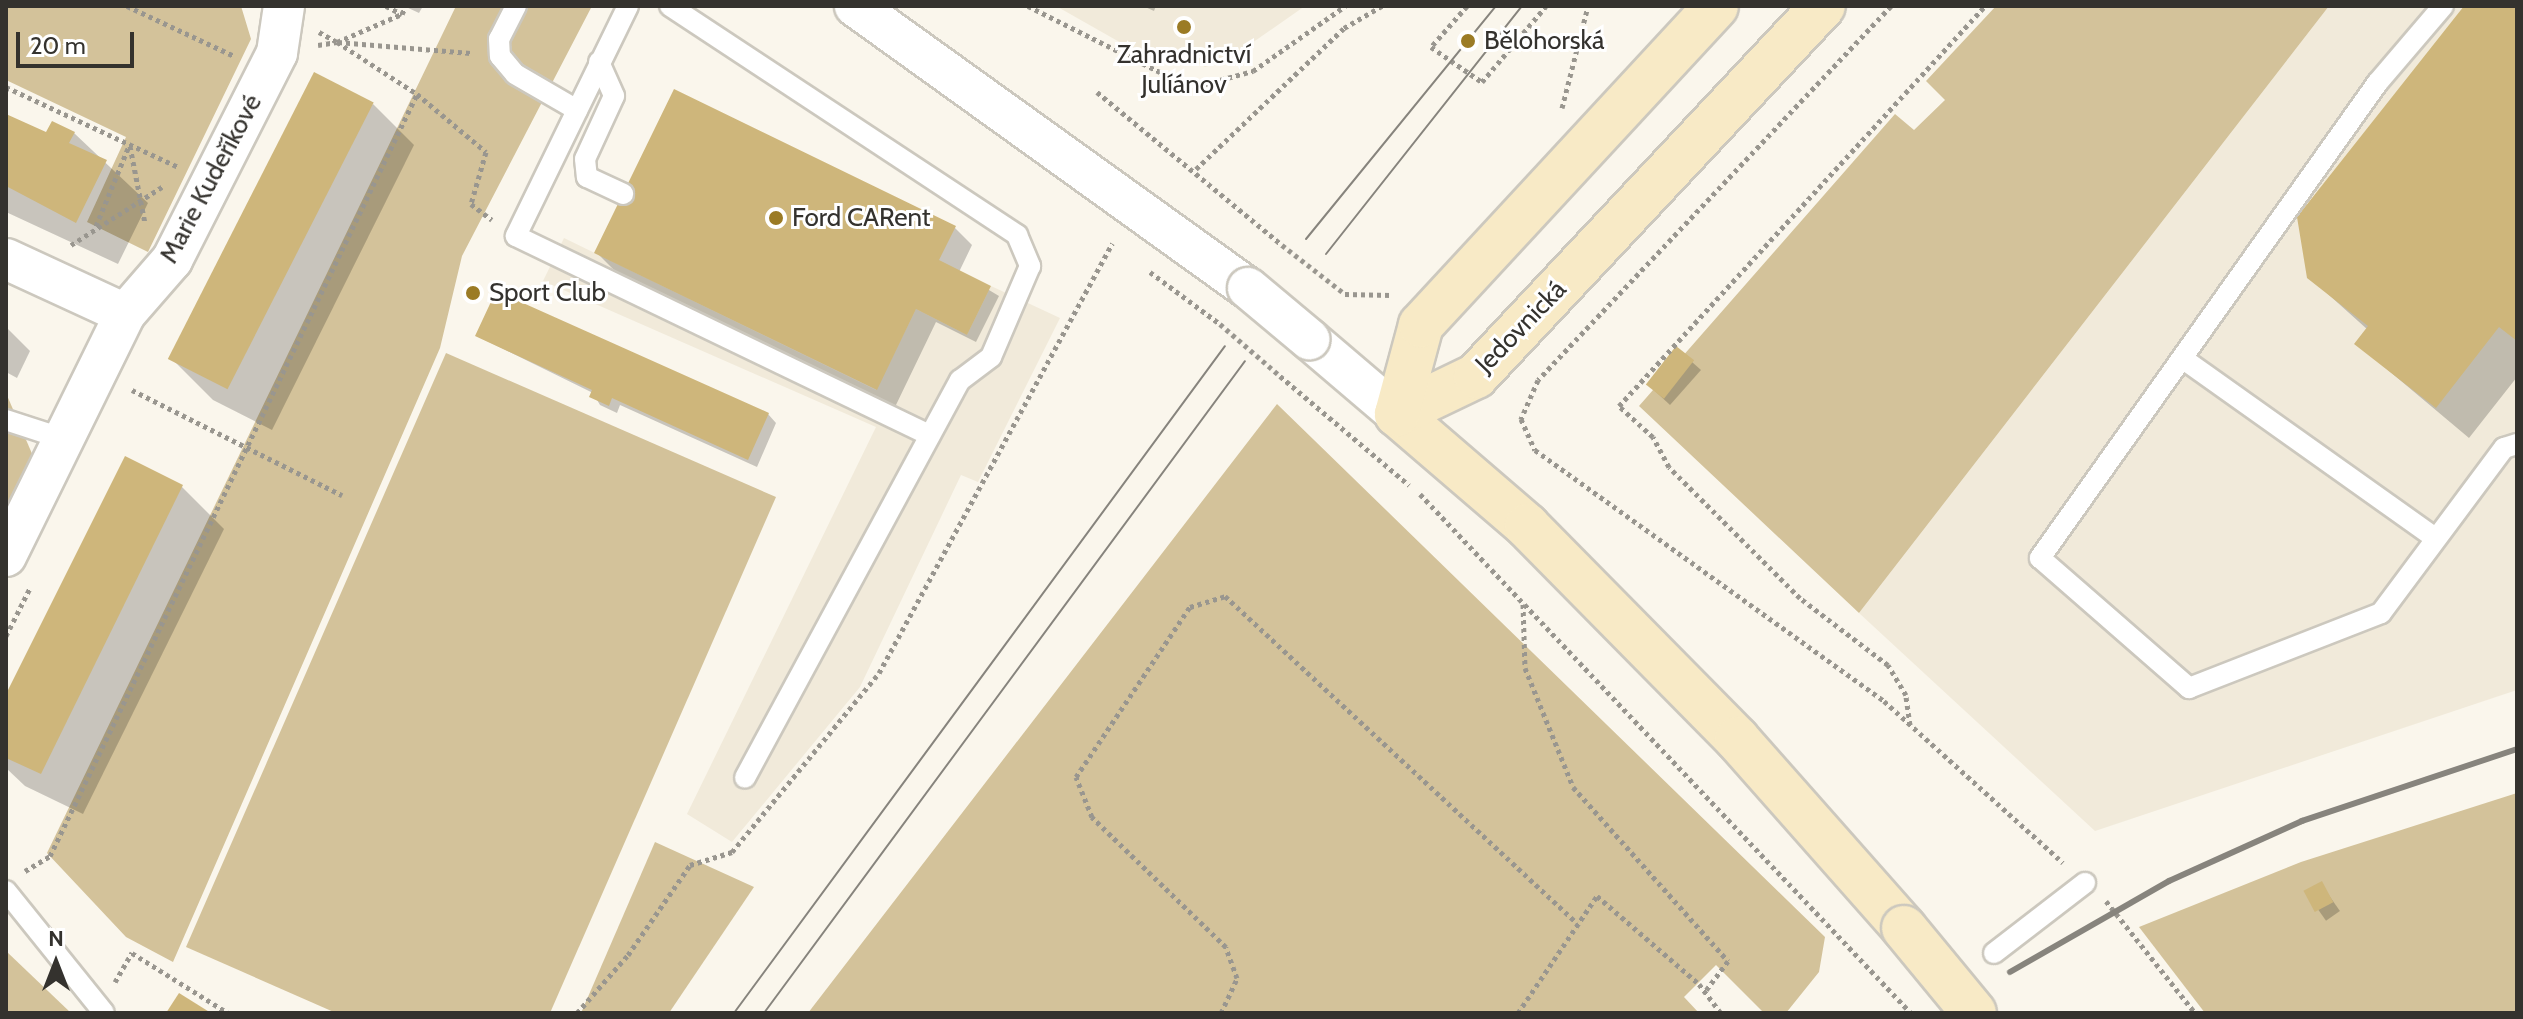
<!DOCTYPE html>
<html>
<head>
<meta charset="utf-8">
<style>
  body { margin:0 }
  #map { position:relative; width:2523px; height:1019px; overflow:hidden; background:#faf6ec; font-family:Cabin,sans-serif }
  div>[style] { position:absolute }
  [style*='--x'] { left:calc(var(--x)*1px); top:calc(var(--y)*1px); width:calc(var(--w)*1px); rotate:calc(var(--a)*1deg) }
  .built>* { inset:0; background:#f1eada }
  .green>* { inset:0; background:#d3c29a }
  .shadow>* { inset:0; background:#0003; transform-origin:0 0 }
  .building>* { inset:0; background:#ceb67b; transform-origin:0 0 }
  .path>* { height:5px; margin-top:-2.5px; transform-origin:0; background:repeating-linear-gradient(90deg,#99968f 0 4px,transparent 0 8px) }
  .roads { filter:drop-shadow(2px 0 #ccc8be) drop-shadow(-2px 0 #ccc8be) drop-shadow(0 2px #ccc8be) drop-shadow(0 -2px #ccc8be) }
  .service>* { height:20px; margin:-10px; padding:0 10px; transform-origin:10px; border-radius:10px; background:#fff }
  .minor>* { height:40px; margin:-20px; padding:0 20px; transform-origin:20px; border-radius:20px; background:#fff }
  .secondary>* { height:44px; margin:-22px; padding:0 22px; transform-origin:22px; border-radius:22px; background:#f8eac6 }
  .tram>* { height:2px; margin:-1px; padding:0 1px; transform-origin:1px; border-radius:1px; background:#87847d }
  .rail>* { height:6px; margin:-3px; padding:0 3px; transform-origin:3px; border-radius:3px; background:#87847d }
  .path-bridge>* { height:5px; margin-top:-2.5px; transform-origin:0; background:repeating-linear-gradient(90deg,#99968f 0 4px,transparent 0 8px) }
  .bridges { filter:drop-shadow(2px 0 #ccc8be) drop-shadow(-2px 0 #ccc8be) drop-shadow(0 2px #ccc8be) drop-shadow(0 -2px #ccc8be) }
  .minor-bridge>* { height:40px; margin:-20px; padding:0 20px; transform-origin:20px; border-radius:20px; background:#fff }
  .secondary-bridge>* { height:44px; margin:-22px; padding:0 22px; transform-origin:22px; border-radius:22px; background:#f8eac6 }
  .dots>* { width:22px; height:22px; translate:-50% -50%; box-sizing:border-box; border:4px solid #fff; border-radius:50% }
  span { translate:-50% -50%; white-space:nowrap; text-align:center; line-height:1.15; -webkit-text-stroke:6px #fff; paint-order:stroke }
  .poi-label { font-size:26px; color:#34322e }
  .left { translate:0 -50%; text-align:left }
  .street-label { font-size:26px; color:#34322e }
  .frame { position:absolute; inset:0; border:8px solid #34322e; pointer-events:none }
  .north { position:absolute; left:16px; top:923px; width:80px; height:80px; -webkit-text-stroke:6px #fff; paint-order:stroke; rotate:0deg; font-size:22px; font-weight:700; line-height:32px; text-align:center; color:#34322e }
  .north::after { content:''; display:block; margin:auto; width:28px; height:36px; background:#34322e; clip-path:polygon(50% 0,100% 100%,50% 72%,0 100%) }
  .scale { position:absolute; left:16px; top:32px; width:118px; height:36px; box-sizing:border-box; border:4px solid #34322e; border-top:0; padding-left:10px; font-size:24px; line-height:28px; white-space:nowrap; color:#34322e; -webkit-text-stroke:6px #fff; paint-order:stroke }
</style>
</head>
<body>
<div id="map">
  <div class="built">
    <i style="clip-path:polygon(1056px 6px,1305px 6px,1229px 59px,1205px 67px,1175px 49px,1160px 65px)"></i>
    <i style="clip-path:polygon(2329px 6px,2517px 6px,2517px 690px,2095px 831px,1859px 613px)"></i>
    <i style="clip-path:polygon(564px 238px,876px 390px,916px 309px,967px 335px,991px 286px,1060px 318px,978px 482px,961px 475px,860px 687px,732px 842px,687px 814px,876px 427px,543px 281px)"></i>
  </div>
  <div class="green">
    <i style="clip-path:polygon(6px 6px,241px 6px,251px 39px,148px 252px,87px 222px,126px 137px,6px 80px)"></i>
    <i style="clip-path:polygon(456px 6px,592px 6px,462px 256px,440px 348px,173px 962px,126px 937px,47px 853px)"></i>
    <i style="clip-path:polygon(1996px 6px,2329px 6px,1859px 613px,1639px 406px,1895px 114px,1914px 130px,1945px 100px,1926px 81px)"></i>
    <i style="clip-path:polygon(446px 353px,776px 497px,550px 1013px,336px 1013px,186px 947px)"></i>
    <i style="clip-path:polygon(6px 393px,39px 470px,6px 532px)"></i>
    <i style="clip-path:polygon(1277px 404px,1825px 937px,1819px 972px,1786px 1013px,1764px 1013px,1716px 965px,1684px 997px,1699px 1013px,808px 1013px)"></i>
    <i style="clip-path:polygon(2517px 793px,2517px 1013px,2205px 1013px,2139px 927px,2301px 862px)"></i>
    <i style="clip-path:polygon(655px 842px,754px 887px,669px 1013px,581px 1013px)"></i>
    <i style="clip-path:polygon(6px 951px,71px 1013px,6px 1013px)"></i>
  </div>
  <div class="shadow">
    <i style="clip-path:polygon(404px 6px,423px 6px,419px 13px)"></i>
    <i style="clip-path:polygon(1143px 6px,1156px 6px,1154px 11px)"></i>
    <i style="clip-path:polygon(2466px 6px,2517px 6px,2517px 377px,2469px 438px,2357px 344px,2368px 330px,2309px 277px)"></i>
    <i style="clip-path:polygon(373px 104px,414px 145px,272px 430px,213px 400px,172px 359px)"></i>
    <i style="clip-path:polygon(6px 116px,47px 135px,74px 133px,148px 203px,118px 264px,6px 212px)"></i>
    <i style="clip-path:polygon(955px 228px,972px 245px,959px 272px,999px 296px,976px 342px,936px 322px,895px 407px,614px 270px,597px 253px)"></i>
    <i style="clip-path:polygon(6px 327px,30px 351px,17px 378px,6px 372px)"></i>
    <i style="clip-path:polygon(477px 336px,768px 414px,776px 423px,757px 467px,620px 405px,617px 413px,600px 405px,593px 393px)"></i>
    <i style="clip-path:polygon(1692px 362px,1701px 370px,1670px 405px,1655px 391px)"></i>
    <i style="clip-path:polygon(126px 458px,182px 487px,224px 529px,83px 814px,25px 786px,6px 768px,6px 699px)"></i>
    <i style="left:2321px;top:884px;width:33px;height:17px;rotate:55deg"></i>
  </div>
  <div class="building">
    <i style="clip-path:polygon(2464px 6px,2517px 6px,2517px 341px,2499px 327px,2436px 408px,2354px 344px,2368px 326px,2307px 278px,2297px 217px)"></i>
    <i style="left:314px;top:72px;width:67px;height:322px;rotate:27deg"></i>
    <i style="clip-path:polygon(674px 89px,956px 226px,939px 260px,991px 286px,967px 335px,916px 309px,877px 390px,594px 253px)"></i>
    <i style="clip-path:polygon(6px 114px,46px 132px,52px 121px,75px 132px,69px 143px,107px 160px,76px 223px,6px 186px)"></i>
    <i style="clip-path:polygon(496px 291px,769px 413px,748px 460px,612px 398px,609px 406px,589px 397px,592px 390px,475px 336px)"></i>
    <i style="left:1676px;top:346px;width:23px;height:49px;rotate:38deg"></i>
    <i style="clip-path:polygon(125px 456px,183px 485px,41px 774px,6px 758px,6px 694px)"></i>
    <i style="left:2322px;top:881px;width:24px;height:21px;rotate:62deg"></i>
    <i style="clip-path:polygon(179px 993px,211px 1013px,166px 1013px)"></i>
  </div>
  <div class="path">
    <i style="--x:127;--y:6;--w:118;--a:25"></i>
    <i style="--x:386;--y:6;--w:18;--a:27"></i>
    <i style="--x:402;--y:14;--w:9;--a:-63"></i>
    <i style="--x:1028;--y:6;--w:157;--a:26.6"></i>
    <i style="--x:1168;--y:76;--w:38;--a:12"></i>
    <i style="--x:1205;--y:84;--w:50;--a:-15.2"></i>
    <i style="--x:1253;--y:71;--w:113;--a:-35.2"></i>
    <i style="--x:1467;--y:6;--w:55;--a:131.3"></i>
    <i style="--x:1431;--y:47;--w:62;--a:34.5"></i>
    <i style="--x:1482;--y:82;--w:99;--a:-49.9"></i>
    <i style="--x:1891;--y:6;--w:514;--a:133.35"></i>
    <i style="--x:1538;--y:380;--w:43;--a:113.6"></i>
    <i style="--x:1521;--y:419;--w:34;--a:66"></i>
    <i style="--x:1535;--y:450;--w:430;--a:35.7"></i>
    <i style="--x:1884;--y:701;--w:241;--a:42.1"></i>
    <i style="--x:319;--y:32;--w:21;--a:29"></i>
    <i style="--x:337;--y:42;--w:71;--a:-23.3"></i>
    <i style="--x:338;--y:42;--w:133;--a:4.7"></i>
    <i style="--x:318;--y:45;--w:19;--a:-9"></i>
    <i style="--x:337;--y:42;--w:95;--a:33"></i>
    <i style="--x:417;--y:94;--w:90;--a:40"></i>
    <i style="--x:486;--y:152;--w:54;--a:106.1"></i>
    <i style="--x:471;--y:204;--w:26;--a:37"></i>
    <i style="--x:6;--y:87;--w:190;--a:24.9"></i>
    <i style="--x:1097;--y:92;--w:240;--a:39.6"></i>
    <i style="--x:1562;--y:108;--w:105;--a:-75.7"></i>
    <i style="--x:130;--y:146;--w:78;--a:79"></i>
    <i style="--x:1196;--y:169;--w:204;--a:-43.6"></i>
    <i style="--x:1344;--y:28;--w:44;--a:-30.1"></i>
    <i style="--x:96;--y:226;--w:87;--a:-67.6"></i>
    <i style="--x:71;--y:245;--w:108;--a:-32.5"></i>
    <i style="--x:1150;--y:272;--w:87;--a:36.6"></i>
    <i style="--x:1345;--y:294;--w:46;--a:1.2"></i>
    <i style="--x:1280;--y:376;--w:169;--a:40.2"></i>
    <i style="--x:132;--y:390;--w:235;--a:26.6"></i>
    <i style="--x:1420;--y:494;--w:714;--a:46.59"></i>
    <i style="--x:1523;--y:604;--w:64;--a:88.2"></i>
    <i style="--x:1525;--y:668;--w:128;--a:68"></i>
    <i style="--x:1573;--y:787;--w:233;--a:48.3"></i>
    <i style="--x:1728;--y:961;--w:39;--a:127"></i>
    <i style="--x:6;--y:636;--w:54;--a:-63.4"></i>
    <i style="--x:1910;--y:725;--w:30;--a:-98"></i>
    <i style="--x:1906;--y:695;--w:35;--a:-121"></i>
    <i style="--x:1888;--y:665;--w:111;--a:-142.7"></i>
    <i style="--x:1800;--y:598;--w:185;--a:-135"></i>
    <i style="--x:1669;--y:467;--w:34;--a:-118"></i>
    <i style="--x:1653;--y:437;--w:46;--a:-137.6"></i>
    <i style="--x:1619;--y:406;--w:542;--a:-47.54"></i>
    <i style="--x:25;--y:871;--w:29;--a:-31"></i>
    <i style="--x:50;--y:856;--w:846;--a:-64.28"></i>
    <i style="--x:2106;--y:901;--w:143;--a:51.5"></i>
    <i style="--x:115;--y:982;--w:34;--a:-60"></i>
    <i style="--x:132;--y:953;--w:113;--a:32"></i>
    <i style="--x:577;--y:1013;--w:77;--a:-48.7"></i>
    <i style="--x:628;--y:955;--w:109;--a:-55.4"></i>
    <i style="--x:690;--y:865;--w:44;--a:-17.2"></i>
    <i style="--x:732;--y:852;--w:232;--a:-50.6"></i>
    <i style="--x:879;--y:673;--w:489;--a:-61.5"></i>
    <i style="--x:1221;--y:1013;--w:38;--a:-65"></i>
    <i style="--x:1237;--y:978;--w:33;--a:-110"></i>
    <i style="--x:1226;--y:947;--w:187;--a:-135.9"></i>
    <i style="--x:1092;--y:817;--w:43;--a:-111.8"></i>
    <i style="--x:1076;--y:777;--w:205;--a:-56.2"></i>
    <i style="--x:1190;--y:607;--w:37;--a:-17"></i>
    <i style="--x:1225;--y:596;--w:480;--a:42.9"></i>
    <i style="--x:1518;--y:1013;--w:141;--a:-56"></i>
    <i style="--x:1597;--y:896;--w:135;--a:40.8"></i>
    <i style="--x:1699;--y:984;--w:36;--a:53"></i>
  </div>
  <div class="roads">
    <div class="service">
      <i style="--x:516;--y:6;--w:37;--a:117"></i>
      <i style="--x:499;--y:39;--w:17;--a:87"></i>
      <i style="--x:500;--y:56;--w:23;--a:50"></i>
      <i style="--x:515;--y:74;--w:72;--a:30.1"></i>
      <i style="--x:628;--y:6;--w:256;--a:116"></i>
      <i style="--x:516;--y:236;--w:459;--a:25.7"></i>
      <i style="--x:670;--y:6;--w:416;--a:33.4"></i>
      <i style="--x:1017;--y:235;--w:34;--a:67"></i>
      <i style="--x:1030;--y:266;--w:99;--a:113.2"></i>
      <i style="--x:991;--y:357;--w:39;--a:143"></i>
      <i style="--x:960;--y:380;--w:452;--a:118.4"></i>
      <i style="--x:2443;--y:6;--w:100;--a:130.5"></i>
      <i style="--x:2378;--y:82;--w:584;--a:125.38"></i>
      <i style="--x:2040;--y:558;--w:198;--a:41.1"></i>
      <i style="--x:2189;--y:688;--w:206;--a:-21.3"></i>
      <i style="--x:2381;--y:613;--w:206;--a:-53.3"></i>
      <i style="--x:2504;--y:448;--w:14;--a:-17"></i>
      <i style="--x:599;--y:62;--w:37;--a:66"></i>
      <i style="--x:614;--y:96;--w:69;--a:114.7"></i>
      <i style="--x:585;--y:159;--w:18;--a:84"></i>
      <i style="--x:587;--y:177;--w:40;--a:25"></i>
      <i style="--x:2186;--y:361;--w:305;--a:35.4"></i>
      <i style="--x:6;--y:420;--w:58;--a:18.1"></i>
      <i style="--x:6;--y:891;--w:156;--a:51.2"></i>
      <i style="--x:1994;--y:953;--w:115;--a:-37.6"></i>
    </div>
    <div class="minor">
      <i style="--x:855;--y:6;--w:484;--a:35.7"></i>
      <i style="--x:6;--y:259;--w:131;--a:24.8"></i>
      <i style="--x:1309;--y:339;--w:116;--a:40.4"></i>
      <i style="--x:6;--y:556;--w:270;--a:-63.8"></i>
      <i style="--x:125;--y:314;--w:72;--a:-49"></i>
      <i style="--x:172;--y:260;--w:232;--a:-63.1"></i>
      <i style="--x:277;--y:53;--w:48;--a:-81.5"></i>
    </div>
    <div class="secondary">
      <i style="--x:1397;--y:414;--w:172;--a:40.7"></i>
      <i style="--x:1527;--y:526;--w:299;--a:45.4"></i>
      <i style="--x:1737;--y:739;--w:252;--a:48.5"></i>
      <i style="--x:1397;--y:414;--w:88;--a:-25.7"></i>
      <i style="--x:1476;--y:376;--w:507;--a:-46.84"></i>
      <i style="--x:1397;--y:414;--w:92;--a:-74.9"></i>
      <i style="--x:1421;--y:325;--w:434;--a:-47.2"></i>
    </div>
  </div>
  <div class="tram">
    <i style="--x:1306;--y:239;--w:301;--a:-50.8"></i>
    <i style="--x:1326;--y:254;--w:316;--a:-51.7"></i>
    <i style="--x:734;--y:1013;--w:828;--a:-53.64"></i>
    <i style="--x:764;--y:1013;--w:810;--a:-53.58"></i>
  </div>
  <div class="rail">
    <i style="--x:2010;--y:972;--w:183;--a:-29.8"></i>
    <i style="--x:2169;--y:881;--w:146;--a:-24.3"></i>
    <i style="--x:2302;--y:821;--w:227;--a:-18.5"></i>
  </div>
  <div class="path-bridge">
    <i style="--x:1282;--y:245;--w:80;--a:37.9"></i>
    <i style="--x:1220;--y:324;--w:79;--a:40.9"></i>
  </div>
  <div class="bridges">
    <div class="minor-bridge">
      <i style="--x:1248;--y:288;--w:80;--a:39.9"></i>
    </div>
    <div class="secondary-bridge">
      <i style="--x:1904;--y:928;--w:110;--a:50.5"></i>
    </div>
  </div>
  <div class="dots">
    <i style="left:1184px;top:27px;background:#9b7b25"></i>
    <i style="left:1468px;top:41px;background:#9b7b25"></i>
    <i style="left:776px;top:218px;background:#9b7b25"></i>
    <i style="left:473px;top:293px;background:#9b7b25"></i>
  </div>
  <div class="poi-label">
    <span class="left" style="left:1484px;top:41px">Bělohorská</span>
    <span style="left:1184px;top:70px">Zahradnictví<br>Julíánov</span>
    <span class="left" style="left:792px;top:218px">Ford CARent</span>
    <span class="left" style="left:489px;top:293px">Sport Club</span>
  </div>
  <div class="street-label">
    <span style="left:211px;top:179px;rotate:-62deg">Marie Kudeříkové</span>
    <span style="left:1521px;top:327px;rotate:-46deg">Jedovnická</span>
  </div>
  <div class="frame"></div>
  <div class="north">N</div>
  <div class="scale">20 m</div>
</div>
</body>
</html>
